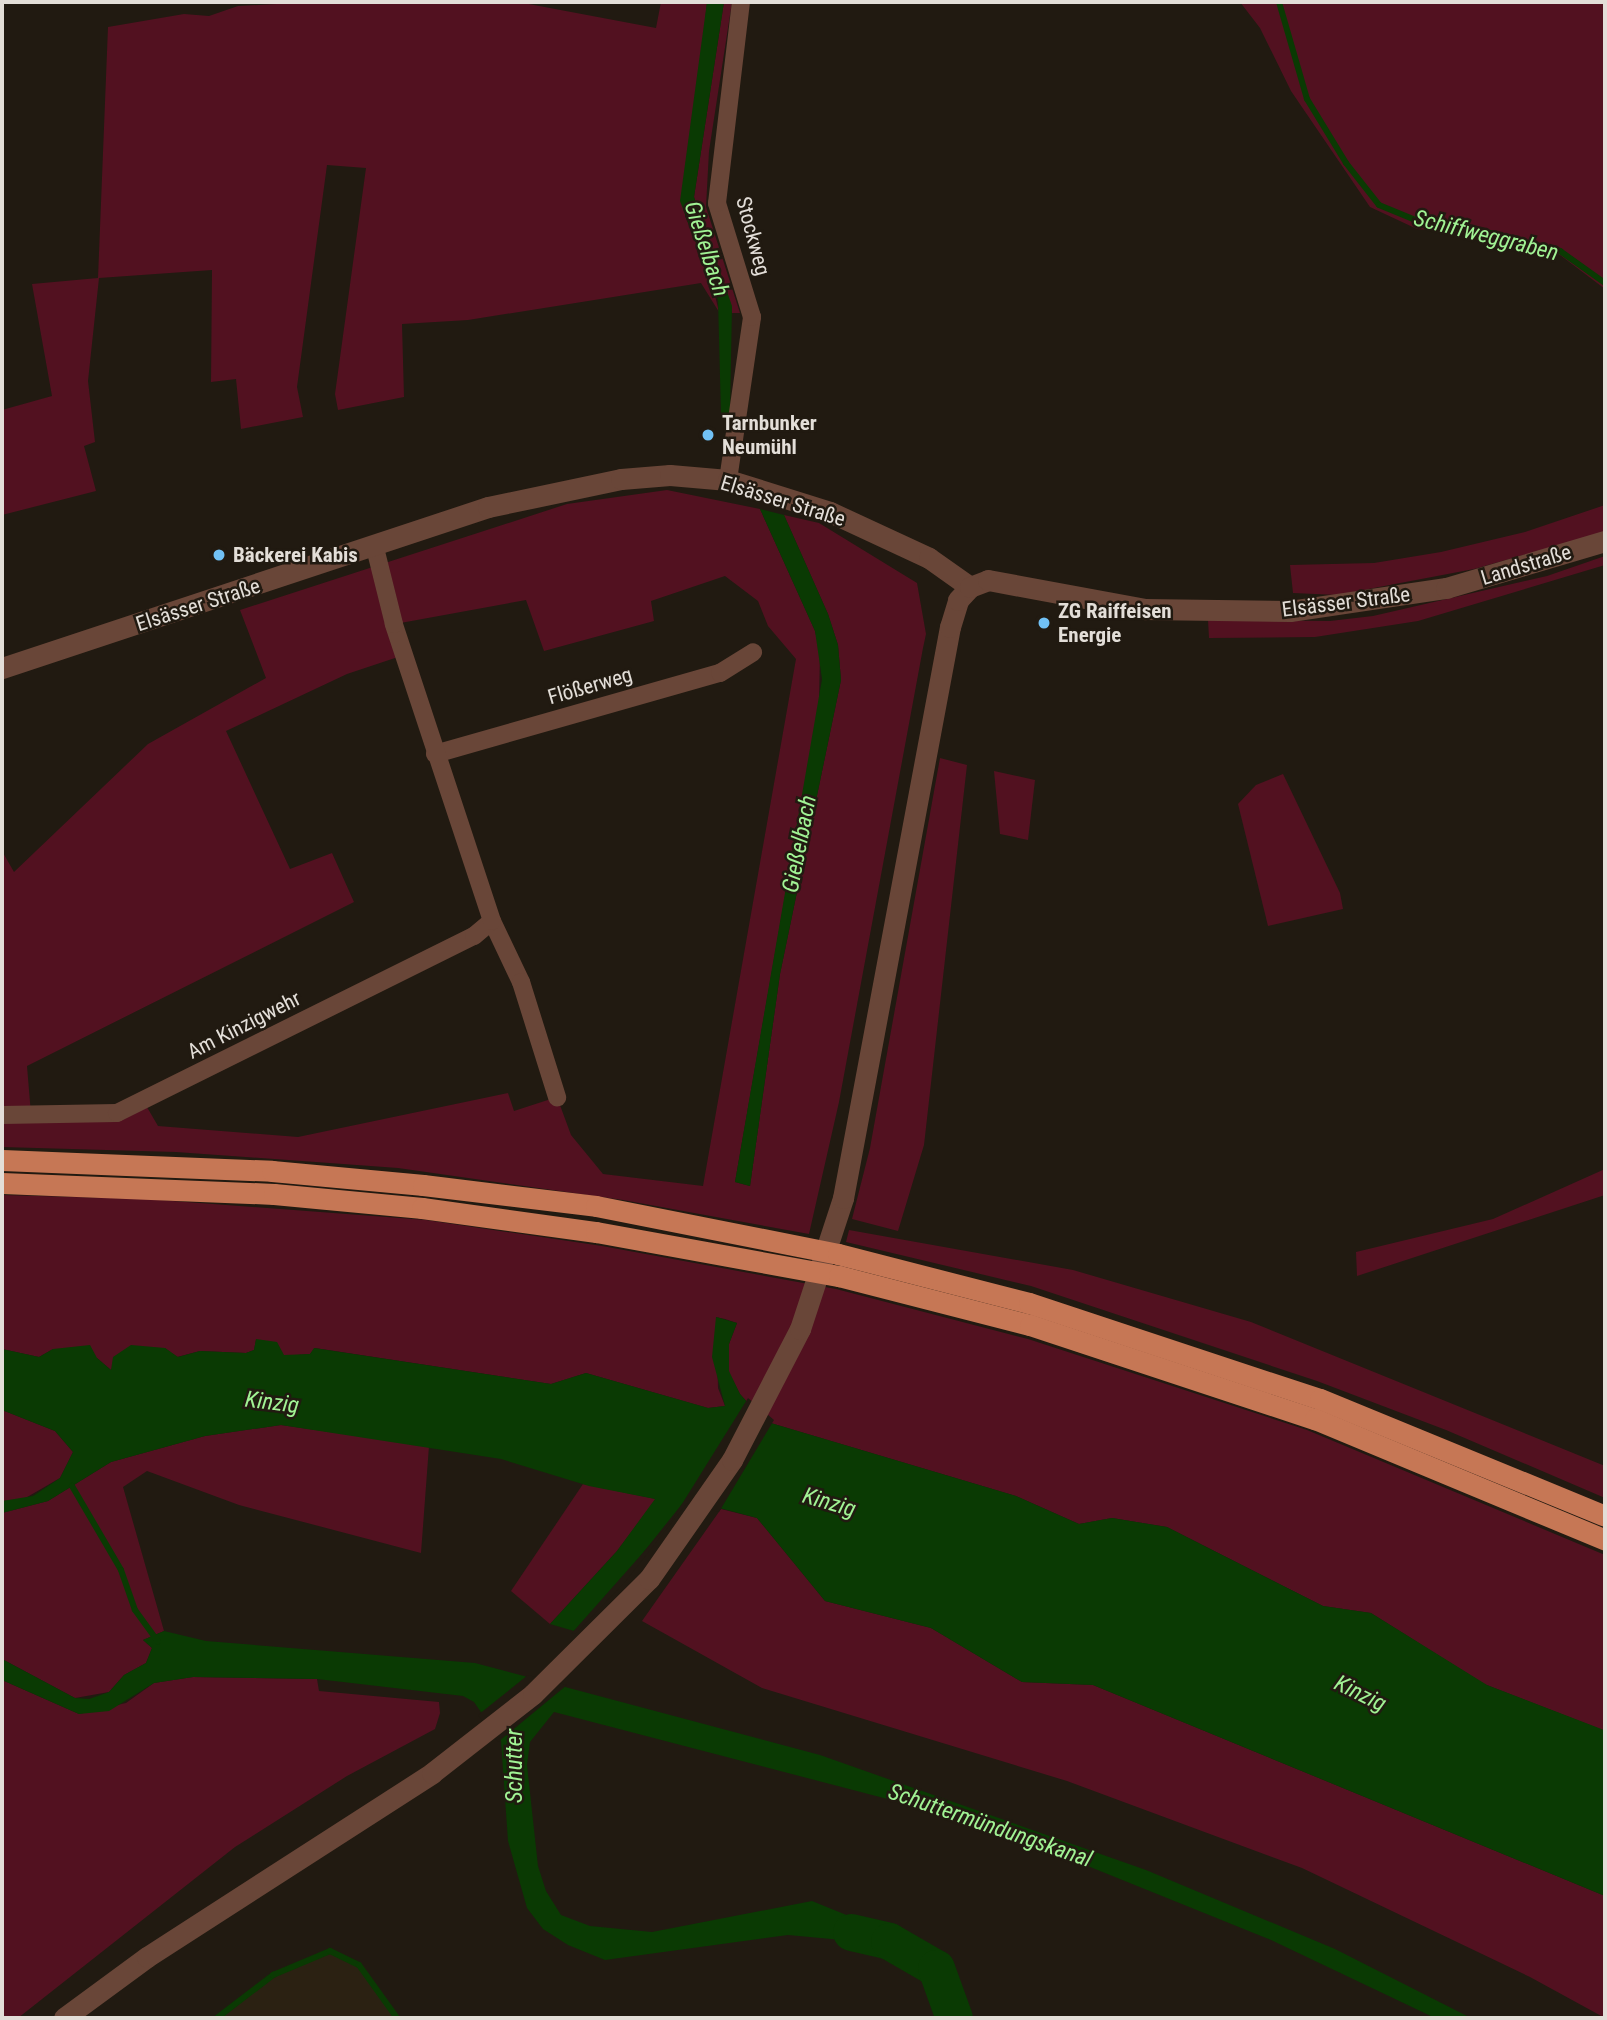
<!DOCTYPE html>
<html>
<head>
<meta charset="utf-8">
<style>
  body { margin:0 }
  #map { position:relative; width:1607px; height:2020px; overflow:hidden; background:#211a11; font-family:"Roboto Condensed",sans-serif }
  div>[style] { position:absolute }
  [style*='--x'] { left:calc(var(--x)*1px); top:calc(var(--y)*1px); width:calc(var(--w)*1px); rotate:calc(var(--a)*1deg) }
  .built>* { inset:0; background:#2b2112 }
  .green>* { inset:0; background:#521120 }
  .water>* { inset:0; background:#0a3a03 }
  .pier>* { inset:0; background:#211a11 }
  .stream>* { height:6px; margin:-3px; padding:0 3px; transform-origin:3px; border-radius:3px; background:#0a3a03 }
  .river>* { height:37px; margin:-18.5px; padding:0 18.5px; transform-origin:18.5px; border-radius:18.5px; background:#0a3a03 }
  .minor>* { height:18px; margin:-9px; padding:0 9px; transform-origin:9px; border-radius:9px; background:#694638 }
  .tertiary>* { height:21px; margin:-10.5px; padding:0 10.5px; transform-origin:10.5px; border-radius:10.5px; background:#694638 }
  .trunk>* { height:21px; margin:-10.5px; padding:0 10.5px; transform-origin:10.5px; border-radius:10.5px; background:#c67755 }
  .dots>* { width:19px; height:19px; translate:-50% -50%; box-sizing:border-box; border:4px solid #211a11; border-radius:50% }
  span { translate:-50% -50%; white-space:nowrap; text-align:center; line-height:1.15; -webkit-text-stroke:5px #211a11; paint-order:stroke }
  .street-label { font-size:21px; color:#e3ded8 }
  .poi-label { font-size:21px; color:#e3ded8; font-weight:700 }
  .left { translate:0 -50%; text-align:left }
  .water-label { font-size:23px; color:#a1f394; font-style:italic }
  .frame { position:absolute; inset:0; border:4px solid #e3ded8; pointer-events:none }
</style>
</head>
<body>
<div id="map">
  <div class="built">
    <i style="clip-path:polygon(330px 1951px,359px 1965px,396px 2018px,217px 2018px,273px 1975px)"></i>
  </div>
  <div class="green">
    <i style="clip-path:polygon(313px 2px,518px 2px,656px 28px,661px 2px,707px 2px,685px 216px,710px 275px,719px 312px,701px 283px,468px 320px,402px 324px,404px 397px,338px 410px,335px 394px,366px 168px,327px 165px,297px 387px,303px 417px,241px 429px,236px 379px,211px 382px,212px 270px,99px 278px,88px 381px,95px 442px,84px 446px,96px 491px,2px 515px,2px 410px,52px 396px,32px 284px,98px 278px,108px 27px,184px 14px,209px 16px,238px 6px)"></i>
    <i style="clip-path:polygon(724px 2px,732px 2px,709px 151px,706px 207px,740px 313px,732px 313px,694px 197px)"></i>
    <i style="clip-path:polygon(1240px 2px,1605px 2px,1605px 289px,1560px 255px,1484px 235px,1417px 229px,1370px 207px,1291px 91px,1260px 28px)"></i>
    <i style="clip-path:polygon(evenodd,667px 490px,760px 509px,815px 631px,820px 653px,819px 702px,735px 1182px,750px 1186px,780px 974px,841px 680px,838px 645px,828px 614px,784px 515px,819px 523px,917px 583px,926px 634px,923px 648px,839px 1102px,809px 1234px,623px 1200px,398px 1168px,176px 1152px,2px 1147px,2px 851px,14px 872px,148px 744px,266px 678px,240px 610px,567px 504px,667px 490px,725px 576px,758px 601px,768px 626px,796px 659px,703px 1186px,603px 1174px,571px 1135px,557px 1097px,514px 1111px,508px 1093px,298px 1137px,158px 1126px,144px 1102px,31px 1114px,27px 1066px,354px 902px,332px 853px,290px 869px,226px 731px,347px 674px,404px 655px,395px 624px,526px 600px,544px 651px,654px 621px,651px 601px,725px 576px)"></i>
    <i style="clip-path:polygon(1605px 505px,1605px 532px,1474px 569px,1337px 595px,1293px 593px,1290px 565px,1374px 563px,1441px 552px,1525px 532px)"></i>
    <i style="clip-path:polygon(1605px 556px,1605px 565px,1418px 621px,1315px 637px,1209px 638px,1208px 620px,1330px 621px,1373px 616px,1547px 576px)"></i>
    <i style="clip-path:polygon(940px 758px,967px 765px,924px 1145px,898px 1231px,852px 1219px,870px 1148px)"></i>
    <i style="clip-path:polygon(994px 771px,1035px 780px,1028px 840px,1000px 834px)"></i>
    <i style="clip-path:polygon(1283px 774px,1340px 893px,1343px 909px,1268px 926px,1238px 804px,1256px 785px)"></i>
    <i style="clip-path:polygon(1605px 1169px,1605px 1195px,1357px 1276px,1356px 1252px,1493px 1219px)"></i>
    <i style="clip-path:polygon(2px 1195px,146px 1199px,426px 1220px,602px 1246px,836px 1289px,1028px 1339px,1307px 1430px,1605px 1555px,1605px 1731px,1484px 1684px,1371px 1613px,1323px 1606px,1167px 1527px,1112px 1518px,1079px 1524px,1016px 1496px,764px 1421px,740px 1394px,728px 1371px,729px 1344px,737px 1323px,725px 1319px,716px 1317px,718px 1388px,725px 1406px,708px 1408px,586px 1373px,551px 1384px,315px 1348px,310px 1354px,284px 1356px,256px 1340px,254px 1350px,246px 1353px,200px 1351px,177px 1357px,165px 1348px,115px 1364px,111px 1370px,97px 1358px,53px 1349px,39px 1357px,2px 1349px)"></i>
    <i style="clip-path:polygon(849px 1230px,1073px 1270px,1251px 1322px,1605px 1466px,1605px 1498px,1446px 1430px,1317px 1381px,1031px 1286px,846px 1242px)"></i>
    <i style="clip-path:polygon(2px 1410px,55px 1431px,73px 1452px,60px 1478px,22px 1500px,2px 1501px)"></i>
    <i style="clip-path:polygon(281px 1425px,429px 1446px,421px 1553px,239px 1505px,147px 1471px,123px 1487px,164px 1631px,143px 1640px,152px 1648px,146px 1663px,124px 1675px,109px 1692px,75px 1698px,2px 1659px,2px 1513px,48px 1501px,111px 1462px,205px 1436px)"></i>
    <i style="clip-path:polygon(583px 1484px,656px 1499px,617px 1551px,550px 1624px,511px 1591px)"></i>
    <i style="clip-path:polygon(721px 1509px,757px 1518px,825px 1601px,931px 1628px,1022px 1682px,1093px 1685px,1605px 1896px,1605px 2018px,1530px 1977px,1302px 1868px,1067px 1781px,762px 1688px,642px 1621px)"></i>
    <i style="clip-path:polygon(193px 1677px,317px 1679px,319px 1691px,439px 1702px,440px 1713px,435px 1729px,347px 1776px,235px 1847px,18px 2018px,2px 2018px,2px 1680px,79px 1714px,126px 1703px,154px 1683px)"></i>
  </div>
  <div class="water">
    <i style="clip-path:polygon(707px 2px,724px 2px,694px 197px,732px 306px,730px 412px,726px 415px,721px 415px,718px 300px,680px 201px)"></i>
    <i style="clip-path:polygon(760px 509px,784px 515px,828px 614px,838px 645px,841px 680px,780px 974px,750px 1186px,735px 1182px,822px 679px,815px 631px)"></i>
    <i style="clip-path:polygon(716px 1317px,737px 1323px,729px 1344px,729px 1371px,740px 1394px,764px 1421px,1016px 1496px,1079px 1524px,1112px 1518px,1167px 1527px,1323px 1606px,1371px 1613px,1487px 1685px,1604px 1730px,1605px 1896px,1093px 1685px,1022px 1682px,931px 1628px,825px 1601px,757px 1518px,686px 1499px,622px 1579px,574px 1631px,550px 1624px,617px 1551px,655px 1499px,589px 1486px,501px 1459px,281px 1425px,205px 1436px,111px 1462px,48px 1501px,2px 1513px,2px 1501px,33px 1496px,60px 1478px,73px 1452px,55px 1431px,2px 1410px,2px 1349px,39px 1357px,53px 1349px,90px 1345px,97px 1358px,111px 1370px,113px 1357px,131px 1345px,165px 1348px,178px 1357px,200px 1351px,246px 1353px,254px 1350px,256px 1339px,277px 1342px,284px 1355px,310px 1354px,314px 1348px,551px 1384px,586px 1373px,708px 1408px,725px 1406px,712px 1357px)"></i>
    <i style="clip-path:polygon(164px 1631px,206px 1641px,475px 1663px,820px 1755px,1146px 1870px,1335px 1949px,1471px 2018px,1435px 2018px,1271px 1940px,1053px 1852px,922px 1808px,554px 1712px,530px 1742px,527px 1765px,538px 1866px,546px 1891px,561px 1915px,590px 1926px,652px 1932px,812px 1901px,903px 1938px,887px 1957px,842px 1940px,788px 1935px,605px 1960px,568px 1945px,543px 1929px,527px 1908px,508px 1841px,501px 1741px,474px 1702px,463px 1696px,317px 1679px,193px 1677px,154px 1683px,109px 1711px,79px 1714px,2px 1680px,2px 1659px,75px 1698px,89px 1699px,109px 1692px,124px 1675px,146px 1663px,152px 1648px,143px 1640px)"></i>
  </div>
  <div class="pier">
    <i style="clip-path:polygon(748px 1398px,774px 1420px,719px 1512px,687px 1503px,625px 1582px,576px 1633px,571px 1634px,672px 1520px)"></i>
    <i style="clip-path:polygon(528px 1675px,567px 1685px,498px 1742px,478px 1715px)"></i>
  </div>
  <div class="stream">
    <i style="--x:1279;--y:2;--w:101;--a:73.9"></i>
    <i style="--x:1307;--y:99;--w:75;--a:58.6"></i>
    <i style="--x:1346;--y:163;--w:53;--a:51.8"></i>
    <i style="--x:1379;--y:205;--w:50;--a:22.4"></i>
    <i style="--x:1425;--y:224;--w:57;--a:7"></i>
    <i style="--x:1482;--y:231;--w:81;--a:14.4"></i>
    <i style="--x:1560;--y:251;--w:55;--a:35.4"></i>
    <i style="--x:72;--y:1486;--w:97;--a:59.7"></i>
    <i style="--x:121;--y:1570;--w:42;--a:70.7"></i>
    <i style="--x:135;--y:1610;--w:39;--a:54"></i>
    <i style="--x:217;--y:2018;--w:71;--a:-37.5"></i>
    <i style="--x:273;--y:1975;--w:62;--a:-22.8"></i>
    <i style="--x:330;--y:1951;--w:32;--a:26"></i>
    <i style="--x:359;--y:1965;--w:65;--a:54.4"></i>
  </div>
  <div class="river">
    <i style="--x:851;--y:1932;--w:39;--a:13"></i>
    <i style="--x:889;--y:1941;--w:54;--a:29.9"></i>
    <i style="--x:936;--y:1968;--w:53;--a:70.2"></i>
  </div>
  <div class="minor">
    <i style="--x:728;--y:480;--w:165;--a:-81.6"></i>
    <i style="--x:752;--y:317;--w:119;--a:-107.1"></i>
    <i style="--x:717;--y:203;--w:202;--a:-83.2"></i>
    <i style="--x:435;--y:754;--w:296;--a:-15.9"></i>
    <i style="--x:720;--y:673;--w:39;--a:-32"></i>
    <i style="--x:492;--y:921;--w:68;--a:64.6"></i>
    <i style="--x:521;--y:982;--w:121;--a:72.6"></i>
    <i style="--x:2;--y:1115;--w:115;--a:-1"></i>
    <i style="--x:117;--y:1113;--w:398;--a:-26.4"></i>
    <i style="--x:474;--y:936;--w:23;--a:-40"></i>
    <i style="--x:492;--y:921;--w:313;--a:-108.3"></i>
    <i style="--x:394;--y:624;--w:78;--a:-104"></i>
  </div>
  <div class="tertiary">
    <i style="--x:2;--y:668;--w:512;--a:-18.33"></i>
    <i style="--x:488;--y:507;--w:136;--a:-11.9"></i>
    <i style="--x:621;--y:479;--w:49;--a:-4.7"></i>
    <i style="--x:670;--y:475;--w:58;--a:4.9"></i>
    <i style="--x:728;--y:480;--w:107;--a:17.4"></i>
    <i style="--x:830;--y:512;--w:109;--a:24.9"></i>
    <i style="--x:929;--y:558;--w:50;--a:35.3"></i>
    <i style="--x:64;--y:2018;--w:103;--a:-36.3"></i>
    <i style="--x:147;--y:1957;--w:339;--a:-32.8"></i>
    <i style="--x:432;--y:1773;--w:128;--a:-38"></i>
    <i style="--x:533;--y:1694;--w:163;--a:-44.8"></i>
    <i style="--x:649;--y:1579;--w:145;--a:-55.1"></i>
    <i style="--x:732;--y:1460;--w:148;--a:-62.6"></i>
    <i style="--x:800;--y:1329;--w:138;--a:-71.8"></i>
    <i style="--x:843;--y:1198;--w:581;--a:-79.39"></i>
    <i style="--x:950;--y:627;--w:28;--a:-73"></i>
    <i style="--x:958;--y:600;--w:18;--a:-47"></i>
    <i style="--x:970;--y:587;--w:19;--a:-21"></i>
    <i style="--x:988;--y:580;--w:160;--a:10.5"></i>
    <i style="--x:1145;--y:609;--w:145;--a:0.8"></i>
    <i style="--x:1290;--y:611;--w:158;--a:-8.4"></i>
    <i style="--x:1446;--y:588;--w:166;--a:-16.5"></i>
  </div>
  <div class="trunk">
    <i style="--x:2;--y:1160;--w:270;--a:2.3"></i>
    <i style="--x:272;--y:1171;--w:152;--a:5.3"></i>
    <i style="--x:423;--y:1185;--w:174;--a:6.9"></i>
    <i style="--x:596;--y:1206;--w:247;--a:11.2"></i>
    <i style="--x:838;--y:1254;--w:197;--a:14.4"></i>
    <i style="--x:1029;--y:1303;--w:306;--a:18.3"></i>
    <i style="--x:1320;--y:1399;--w:308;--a:22.3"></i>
    <i style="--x:2;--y:1183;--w:272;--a:2.3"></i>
    <i style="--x:274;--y:1194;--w:149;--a:5.4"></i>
    <i style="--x:422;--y:1208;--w:176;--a:7.9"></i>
    <i style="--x:596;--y:1232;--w:247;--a:10.3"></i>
    <i style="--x:839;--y:1276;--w:197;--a:14.4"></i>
    <i style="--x:1030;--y:1325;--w:300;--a:18.3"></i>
    <i style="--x:1315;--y:1419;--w:314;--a:22.6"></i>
  </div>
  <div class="dots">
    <i style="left:708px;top:435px;background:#71c1f5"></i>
    <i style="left:219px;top:555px;background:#71c1f5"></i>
    <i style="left:1044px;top:623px;background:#71c1f5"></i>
  </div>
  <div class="street-label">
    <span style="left:753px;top:236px;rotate:75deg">Stockweg</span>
    <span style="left:783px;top:501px;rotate:17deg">Elsässer Straße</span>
    <span style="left:1526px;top:565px;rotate:-17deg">Landstraße</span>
    <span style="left:1346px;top:602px;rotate:-7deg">Elsässer Straße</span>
    <span style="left:198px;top:605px;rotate:-18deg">Elsässer Straße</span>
    <span style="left:590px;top:686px;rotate:-16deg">Flößerweg</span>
    <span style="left:244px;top:1025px;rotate:-27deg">Am Kinzigwehr</span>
  </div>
  <div class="poi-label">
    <span class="left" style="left:722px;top:435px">Tarnbunker<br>Neumühl</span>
    <span class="left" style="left:233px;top:555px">Bäckerei Kabis</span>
    <span class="left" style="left:1058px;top:623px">ZG Raiffeisen<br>Energie</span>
  </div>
  <div class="water-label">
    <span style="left:1486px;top:236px;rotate:14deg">Schiffweggraben</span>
    <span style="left:706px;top:249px;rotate:72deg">Gießelbach</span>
    <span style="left:800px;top:844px;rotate:-79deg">Gießelbach</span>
    <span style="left:272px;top:1403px;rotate:7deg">Kinzig</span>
    <span style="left:829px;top:1503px;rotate:16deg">Kinzig</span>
    <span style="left:1360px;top:1694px;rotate:26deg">Kinzig</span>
    <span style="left:515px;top:1766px;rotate:-90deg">Schutter</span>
    <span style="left:990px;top:1826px;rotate:19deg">Schuttermündungskanal</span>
  </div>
  <div class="frame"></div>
</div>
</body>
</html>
